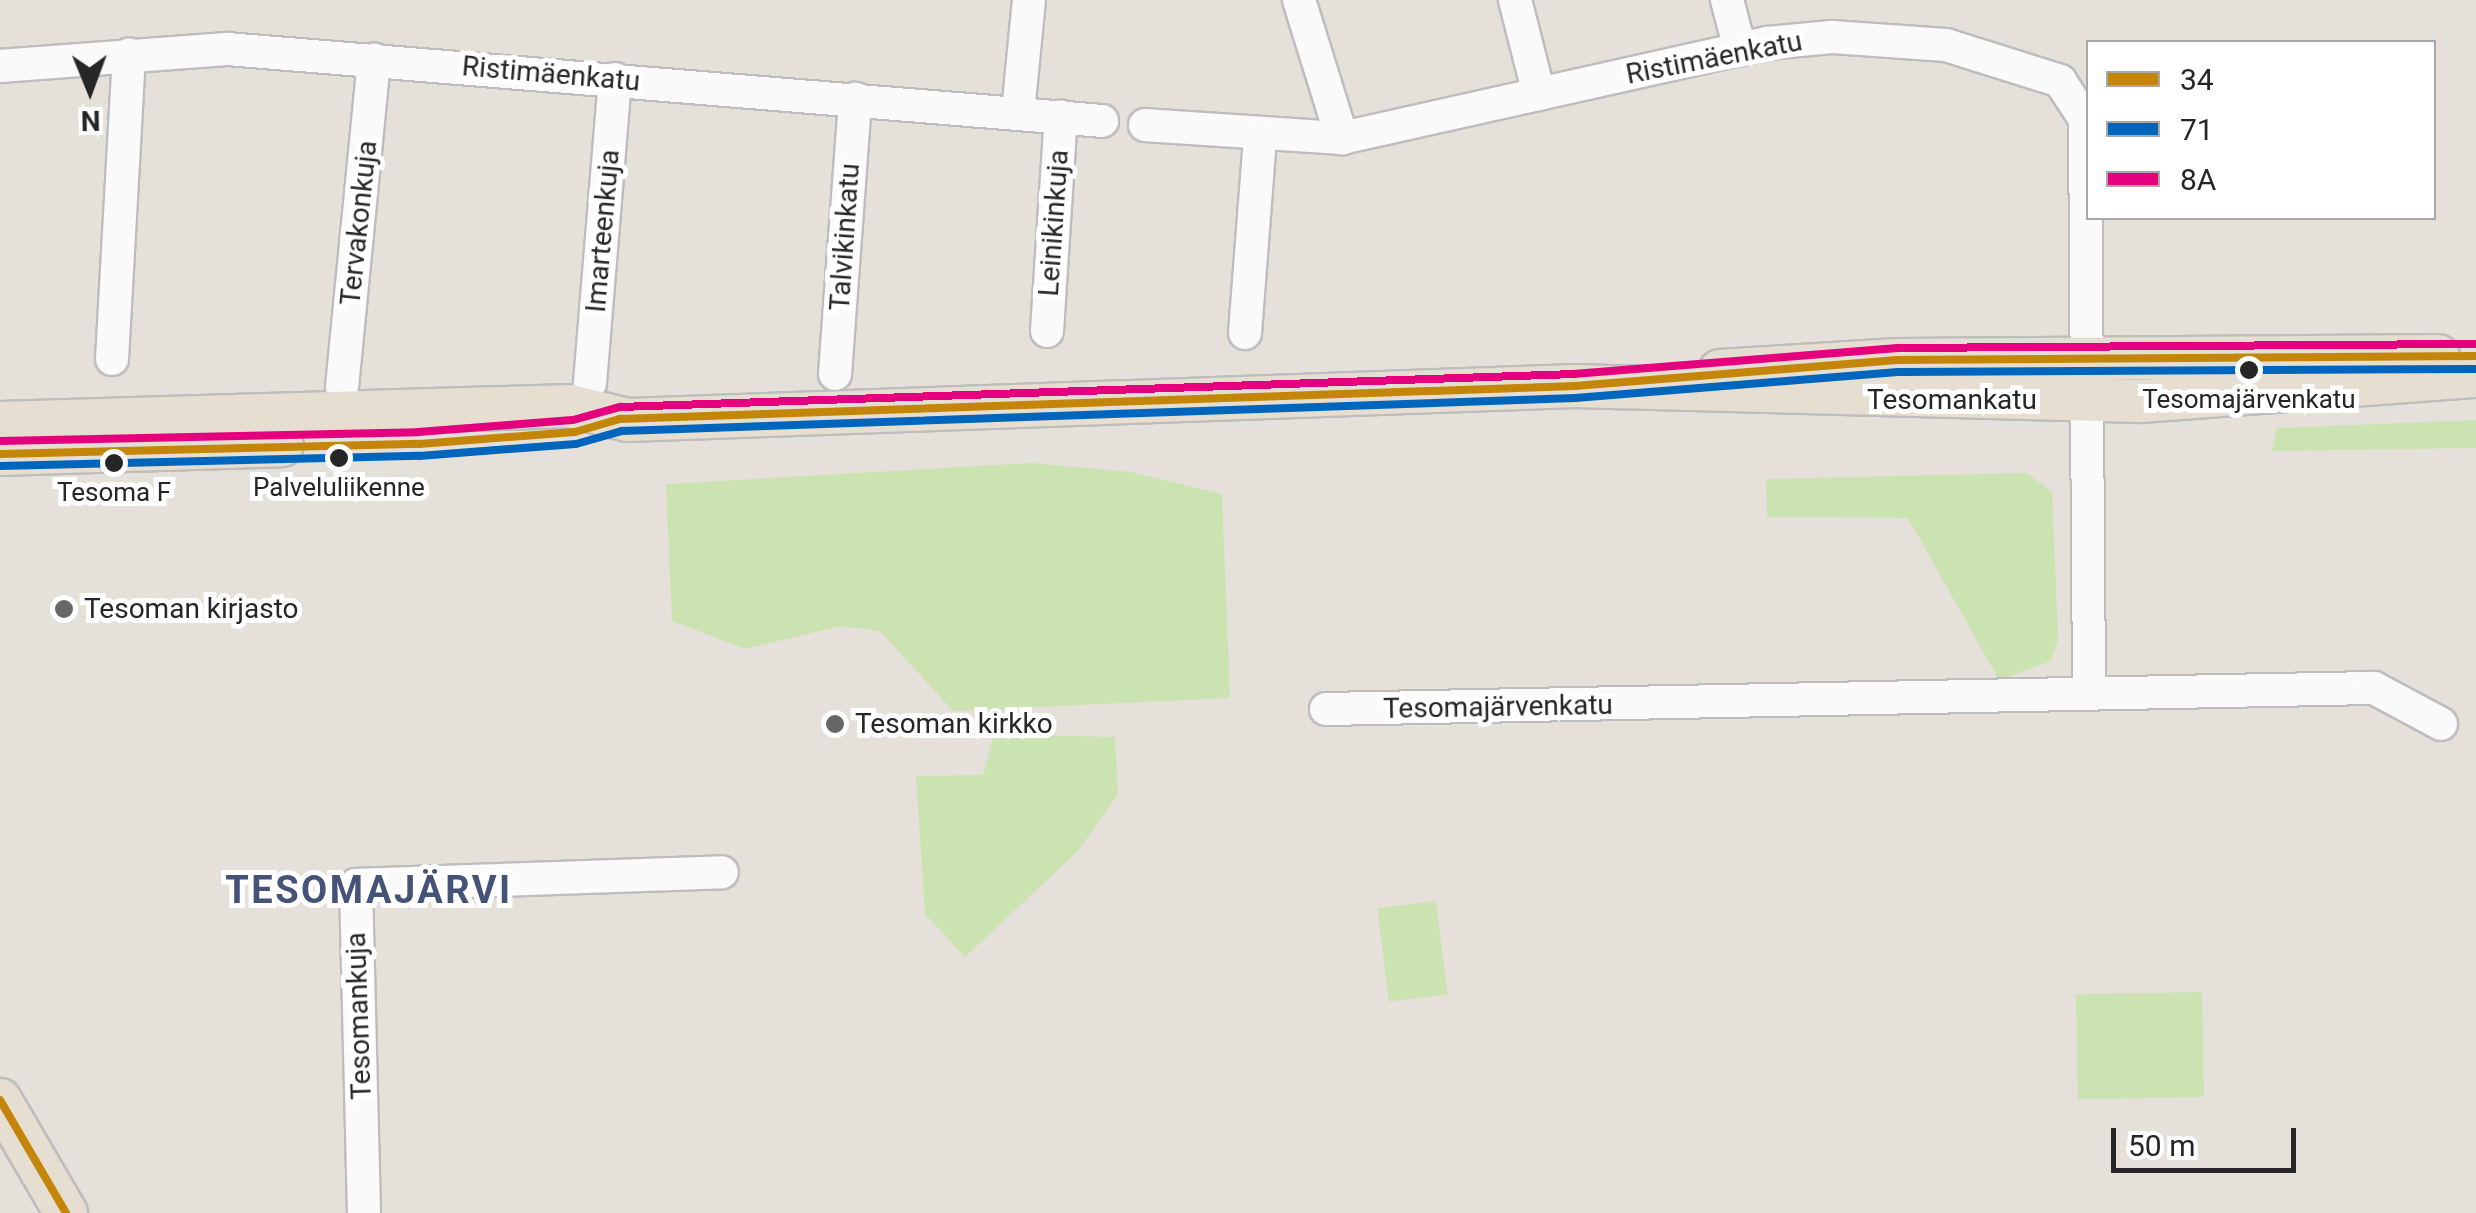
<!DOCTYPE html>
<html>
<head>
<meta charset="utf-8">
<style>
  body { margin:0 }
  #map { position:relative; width:2476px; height:1213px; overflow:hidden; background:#e6e0db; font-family:Roboto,sans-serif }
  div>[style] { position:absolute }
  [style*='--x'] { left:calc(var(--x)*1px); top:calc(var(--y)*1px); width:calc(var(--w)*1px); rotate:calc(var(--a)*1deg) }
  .green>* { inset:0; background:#cae3b0; transform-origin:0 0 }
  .roads { filter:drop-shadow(2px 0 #bebdbd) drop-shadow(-2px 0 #bebdbd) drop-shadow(0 2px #bebdbd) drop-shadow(0 -2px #bebdbd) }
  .minor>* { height:32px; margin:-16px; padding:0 16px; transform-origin:16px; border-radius:16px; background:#fbfafa }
  .major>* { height:42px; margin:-21px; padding:0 21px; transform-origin:21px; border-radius:21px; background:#e6ded0 }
  .bus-1>* { height:8px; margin:-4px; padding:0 4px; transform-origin:4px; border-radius:4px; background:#c3860a }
  .bus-2>* { height:8px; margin:-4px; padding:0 4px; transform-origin:4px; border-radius:4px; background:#0065bd }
  .bus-3>* { height:8px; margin:-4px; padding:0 4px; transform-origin:4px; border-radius:4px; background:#e5007d }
  .dots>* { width:28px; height:28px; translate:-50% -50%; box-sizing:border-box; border:5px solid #fff; border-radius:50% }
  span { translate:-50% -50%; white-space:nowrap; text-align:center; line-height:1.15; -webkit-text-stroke:10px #fff; paint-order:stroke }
  .bus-label { font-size:26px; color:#262626 }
  .street-label { font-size:28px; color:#262626 }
  .poi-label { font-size:28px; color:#262626 }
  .left { translate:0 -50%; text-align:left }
  .district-label { font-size:38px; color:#455379; font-weight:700; letter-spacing:2.5px }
  .legend { position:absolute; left:2086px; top:40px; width:350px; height:180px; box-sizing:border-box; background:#fff; border:2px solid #a8a8a8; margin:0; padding:12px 18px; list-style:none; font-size:30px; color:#262626 }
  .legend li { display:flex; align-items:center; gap:20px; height:50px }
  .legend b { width:50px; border:2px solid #a8a8a8 }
  .north { position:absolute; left:40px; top:40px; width:100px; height:100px; -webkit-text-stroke:8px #fff; paint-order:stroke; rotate:179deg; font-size:28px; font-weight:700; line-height:40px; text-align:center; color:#262626 }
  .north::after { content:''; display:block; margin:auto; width:35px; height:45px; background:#262626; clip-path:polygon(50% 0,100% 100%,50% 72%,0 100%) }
  .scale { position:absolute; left:2111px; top:1128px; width:185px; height:45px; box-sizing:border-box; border:5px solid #262626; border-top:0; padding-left:12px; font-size:30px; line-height:35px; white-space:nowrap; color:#262626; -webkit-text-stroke:8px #fff; paint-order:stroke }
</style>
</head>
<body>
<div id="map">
  <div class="green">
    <i style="clip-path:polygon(2476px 420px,2476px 448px,2272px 451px,2277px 428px)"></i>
    <i style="clip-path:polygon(1032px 463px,1131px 472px,1222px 494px,1230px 698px,953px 711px,880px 631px,840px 626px,745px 649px,672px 621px,666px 484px)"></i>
    <i style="clip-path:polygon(2027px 473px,2052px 492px,2058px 639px,2051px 661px,1999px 680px,1908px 518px,1767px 517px,1766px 479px)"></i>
    <i style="clip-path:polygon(994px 734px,1115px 737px,1118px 794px,1078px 851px,965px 957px,925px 914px,916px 776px,983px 775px)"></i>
    <i style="left:1436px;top:901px;width:94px;height:59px;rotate:83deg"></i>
    <i style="left:2202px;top:992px;width:105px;height:126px;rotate:89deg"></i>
  </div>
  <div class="roads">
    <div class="minor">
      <i style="--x:1299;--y:0;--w:145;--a:72.7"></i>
      <i style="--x:1515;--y:0;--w:97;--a:75.7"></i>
      <i style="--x:1727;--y:0;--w:51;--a:75.1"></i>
      <i style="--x:0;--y:66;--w:228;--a:-4.3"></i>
      <i style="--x:227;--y:49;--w:878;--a:4.7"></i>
      <i style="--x:1018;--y:112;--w:113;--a:-84.4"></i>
      <i style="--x:1145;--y:125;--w:197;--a:3.8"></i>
      <i style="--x:1342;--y:138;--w:436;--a:-12.6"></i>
      <i style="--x:1768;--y:43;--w:64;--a:-5.4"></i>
      <i style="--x:1832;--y:37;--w:114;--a:4"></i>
      <i style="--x:1946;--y:45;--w:120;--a:17.5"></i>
      <i style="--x:2060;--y:81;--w:45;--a:56.7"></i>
      <i style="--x:2085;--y:119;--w:575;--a:89.6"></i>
      <i style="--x:1047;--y:331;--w:215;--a:-86.3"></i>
      <i style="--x:1245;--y:333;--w:197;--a:-85.6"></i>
      <i style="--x:112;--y:359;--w:305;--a:-86.8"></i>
      <i style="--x:835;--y:374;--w:276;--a:-85.8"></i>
      <i style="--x:590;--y:383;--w:305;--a:-85.3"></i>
      <i style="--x:342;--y:387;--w:329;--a:-84.4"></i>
      <i style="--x:1326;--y:709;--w:1048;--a:-1.15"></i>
      <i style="--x:2374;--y:688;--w:76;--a:28.2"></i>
      <i style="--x:364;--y:1213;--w:328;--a:-91.4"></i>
      <i style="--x:356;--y:885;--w:366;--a:-2"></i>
    </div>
    <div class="major">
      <i style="--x:1720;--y:371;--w:177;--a:-3.6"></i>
      <i style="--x:1897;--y:360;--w:541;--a:-0.42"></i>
      <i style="--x:0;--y:423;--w:570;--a:-1.71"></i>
      <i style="--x:570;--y:406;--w:60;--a:13.6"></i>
      <i style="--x:628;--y:420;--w:948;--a:-2.06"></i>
      <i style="--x:1575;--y:386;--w:567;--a:1.52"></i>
      <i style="--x:2142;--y:401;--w:335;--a:-4.3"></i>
      <i style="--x:0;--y:454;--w:282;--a:-1.8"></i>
      <i style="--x:0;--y:1100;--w:131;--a:59.7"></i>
    </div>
  </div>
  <div class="bus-1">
    <i style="--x:0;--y:454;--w:419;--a:-1.4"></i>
    <i style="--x:419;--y:444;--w:156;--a:-4.4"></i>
    <i style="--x:575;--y:432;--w:47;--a:-16.1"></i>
    <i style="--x:620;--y:419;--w:956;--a:-1.98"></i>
    <i style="--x:1575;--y:386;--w:323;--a:-4.6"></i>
    <i style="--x:1897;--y:360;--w:579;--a:-0.4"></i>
    <i style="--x:0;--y:1100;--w:131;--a:59.7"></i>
  </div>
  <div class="bus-2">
    <i style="--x:0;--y:466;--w:419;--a:-1.4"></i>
    <i style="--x:419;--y:456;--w:157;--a:-4.4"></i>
    <i style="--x:576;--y:444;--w:48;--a:-15.8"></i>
    <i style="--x:622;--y:431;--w:954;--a:-1.98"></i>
    <i style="--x:1575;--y:398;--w:324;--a:-4.6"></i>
    <i style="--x:1898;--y:372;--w:578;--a:-0.3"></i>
  </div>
  <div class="bus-3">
    <i style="--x:0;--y:441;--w:418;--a:-1.2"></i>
    <i style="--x:418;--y:432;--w:155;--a:-4.4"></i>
    <i style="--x:573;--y:420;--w:49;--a:-15.5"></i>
    <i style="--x:620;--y:407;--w:955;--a:-1.98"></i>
    <i style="--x:1574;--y:374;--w:324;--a:-4.6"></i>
    <i style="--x:1897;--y:348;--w:579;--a:-0.4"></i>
  </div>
  <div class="dots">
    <i style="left:2249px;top:370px;background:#262626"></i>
    <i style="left:339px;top:458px;background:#262626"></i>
    <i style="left:114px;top:463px;background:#262626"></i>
    <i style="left:64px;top:609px;background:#696765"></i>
    <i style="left:835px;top:724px;background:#696765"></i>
  </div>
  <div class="bus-label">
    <span style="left:2249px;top:400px">Tesomajärvenkatu</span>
    <span style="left:339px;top:488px">Palveluliikenne</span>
    <span style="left:114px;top:493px">Tesoma F</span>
  </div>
  <div class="street-label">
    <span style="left:1714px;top:58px;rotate:-11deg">Ristimäenkatu</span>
    <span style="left:551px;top:74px;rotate:5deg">Ristimäenkatu</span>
    <span style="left:359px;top:223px;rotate:-84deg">Tervakonkuja</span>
    <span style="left:1054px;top:223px;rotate:-86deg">Leinikinkuja</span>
    <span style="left:603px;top:231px;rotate:-85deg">Imarteenkuja</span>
    <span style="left:845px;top:237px;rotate:-86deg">Talvikinkatu</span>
    <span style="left:1952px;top:400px">Tesomankatu</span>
    <span style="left:1498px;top:707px;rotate:-1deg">Tesomajärvenkatu</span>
    <span style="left:359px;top:1016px;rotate:-92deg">Tesomankuja</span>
  </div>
  <div class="poi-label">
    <span class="left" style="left:84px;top:609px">Tesoman kirjasto</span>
    <span class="left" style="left:855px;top:724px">Tesoman kirkko</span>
  </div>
  <div class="district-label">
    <span style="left:369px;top:891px">TESOMAJÄRVI</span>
  </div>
  <ul class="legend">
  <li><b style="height:12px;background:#c3860a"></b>34</li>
  <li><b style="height:12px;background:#0065bd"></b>71</li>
  <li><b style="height:12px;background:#e5007d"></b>8A</li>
  </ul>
  <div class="north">N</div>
  <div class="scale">50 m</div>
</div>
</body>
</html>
